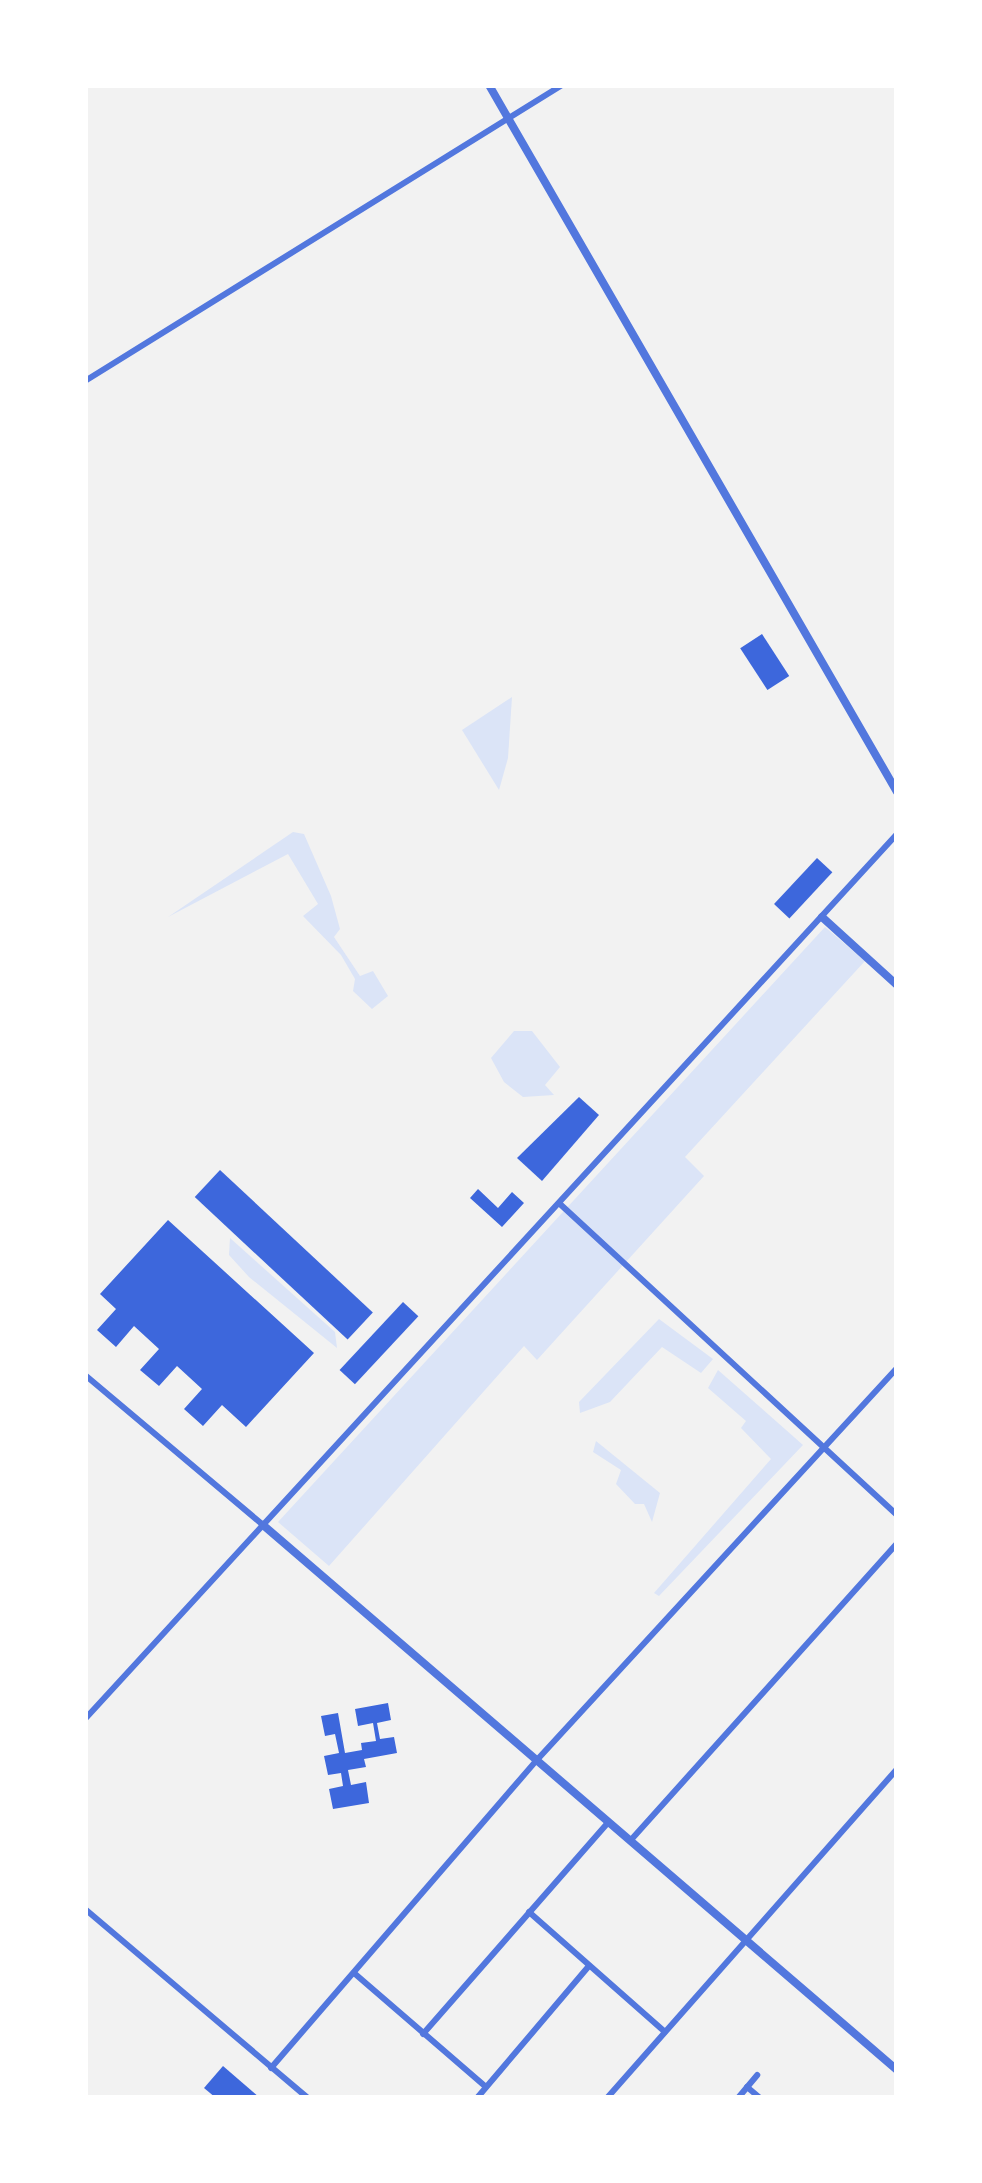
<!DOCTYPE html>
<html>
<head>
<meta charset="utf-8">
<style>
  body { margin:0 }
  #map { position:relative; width:982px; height:2183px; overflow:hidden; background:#f2f2f2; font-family:"Open Sans",sans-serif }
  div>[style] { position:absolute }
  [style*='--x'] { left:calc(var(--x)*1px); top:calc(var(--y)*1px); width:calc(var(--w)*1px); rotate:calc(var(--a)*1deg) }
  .green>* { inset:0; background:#dbe4f7 }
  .building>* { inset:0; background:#3d67dc; transform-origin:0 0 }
  .minor>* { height:6px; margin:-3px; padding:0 3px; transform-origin:3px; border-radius:3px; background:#5277de }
  .tertiary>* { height:8px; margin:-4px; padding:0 4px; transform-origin:4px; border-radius:4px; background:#5277de }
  span { translate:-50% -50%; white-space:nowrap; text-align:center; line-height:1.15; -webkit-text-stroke:8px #fff; paint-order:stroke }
  .frame { position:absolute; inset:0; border:88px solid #fff; pointer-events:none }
</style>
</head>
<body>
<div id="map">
  <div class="green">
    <i style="clip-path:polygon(512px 697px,508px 758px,499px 790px,462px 730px)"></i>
    <i style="clip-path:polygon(293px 832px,304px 834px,331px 896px,340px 929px,334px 937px,360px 976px,373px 971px,388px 996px,372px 1009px,353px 991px,355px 979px,341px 955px,303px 916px,318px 904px,288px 854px,168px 917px)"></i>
    <i style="clip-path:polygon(825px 927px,865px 961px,685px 1157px,704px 1176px,537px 1360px,524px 1346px,329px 1566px,278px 1522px)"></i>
    <i style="clip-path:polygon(514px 1031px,532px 1031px,560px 1067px,545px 1085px,554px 1095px,523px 1097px,504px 1082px,491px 1058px)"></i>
    <i style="clip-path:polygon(230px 1238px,335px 1332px,337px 1348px,249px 1277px,229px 1255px)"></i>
    <i style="clip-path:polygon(659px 1319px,713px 1359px,701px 1373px,662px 1347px,610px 1402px,580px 1413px,579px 1402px)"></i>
    <i style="clip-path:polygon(718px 1370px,803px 1445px,659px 1596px,654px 1593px,771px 1459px,741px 1428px,746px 1421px,708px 1388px)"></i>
    <i style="clip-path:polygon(596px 1441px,660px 1493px,652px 1522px,644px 1504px,635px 1504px,616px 1484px,621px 1470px,593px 1452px)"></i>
  </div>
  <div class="building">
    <i style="left:762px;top:634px;width:50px;height:26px;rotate:57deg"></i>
    <i style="left:817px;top:858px;width:21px;height:63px;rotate:43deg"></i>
    <i style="clip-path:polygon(579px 1097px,599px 1115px,542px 1181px,517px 1158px)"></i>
    <i style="left:220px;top:1170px;width:209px;height:37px;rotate:43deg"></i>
    <i style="clip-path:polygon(478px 1189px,498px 1208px,512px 1192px,524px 1203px,502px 1227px,470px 1198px)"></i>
    <i style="clip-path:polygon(168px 1220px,314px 1353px,246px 1427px,222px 1405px,203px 1426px,184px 1409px,202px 1389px,177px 1366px,159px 1386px,140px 1370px,159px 1349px,134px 1326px,116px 1347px,97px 1330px,116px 1309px,100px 1294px)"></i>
    <i style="left:403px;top:1302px;width:21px;height:93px;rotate:43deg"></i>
    <i style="clip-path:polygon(388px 1703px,391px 1720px,377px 1723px,380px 1739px,394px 1737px,397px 1753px,364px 1759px,366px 1767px,348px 1770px,351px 1785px,366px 1782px,369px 1803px,333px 1809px,329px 1789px,343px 1786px,341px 1773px,328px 1775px,324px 1756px,339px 1753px,335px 1734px,325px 1736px,321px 1716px,338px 1713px,345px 1753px,362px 1750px,361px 1743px,376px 1741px,373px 1723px,358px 1726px,355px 1709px)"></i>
    <i style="clip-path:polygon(223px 2066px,260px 2098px,216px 2098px,204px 2088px)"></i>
  </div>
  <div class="minor">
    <i style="--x:85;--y:381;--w:561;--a:-31.82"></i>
    <i style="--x:560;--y:1204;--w:459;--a:42.7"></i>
    <i style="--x:85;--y:1375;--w:233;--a:40.1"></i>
    <i style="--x:85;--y:1719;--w:1201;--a:-47.46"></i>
    <i style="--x:630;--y:1841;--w:400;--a:-48.1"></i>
    <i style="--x:85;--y:1909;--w:292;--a:40.3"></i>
    <i style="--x:529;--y:1912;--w:181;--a:41.4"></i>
    <i style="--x:354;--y:1973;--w:174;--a:40.8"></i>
    <i style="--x:423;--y:2034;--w:281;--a:-48.8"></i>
    <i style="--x:271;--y:2068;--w:406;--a:-49.2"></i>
    <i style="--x:536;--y:1761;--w:534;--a:-47.43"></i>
    <i style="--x:747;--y:2087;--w:17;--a:40"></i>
    <i style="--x:477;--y:2098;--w:173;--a:-49.7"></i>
    <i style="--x:607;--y:2098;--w:439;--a:-48.6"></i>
    <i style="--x:738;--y:2098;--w:30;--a:-50"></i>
  </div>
  <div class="tertiary">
    <i style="--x:489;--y:85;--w:816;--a:60.01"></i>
    <i style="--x:822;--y:917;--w:101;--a:42.2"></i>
    <i style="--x:263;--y:1525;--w:836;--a:40.68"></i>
  </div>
  <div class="frame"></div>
</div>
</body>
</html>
